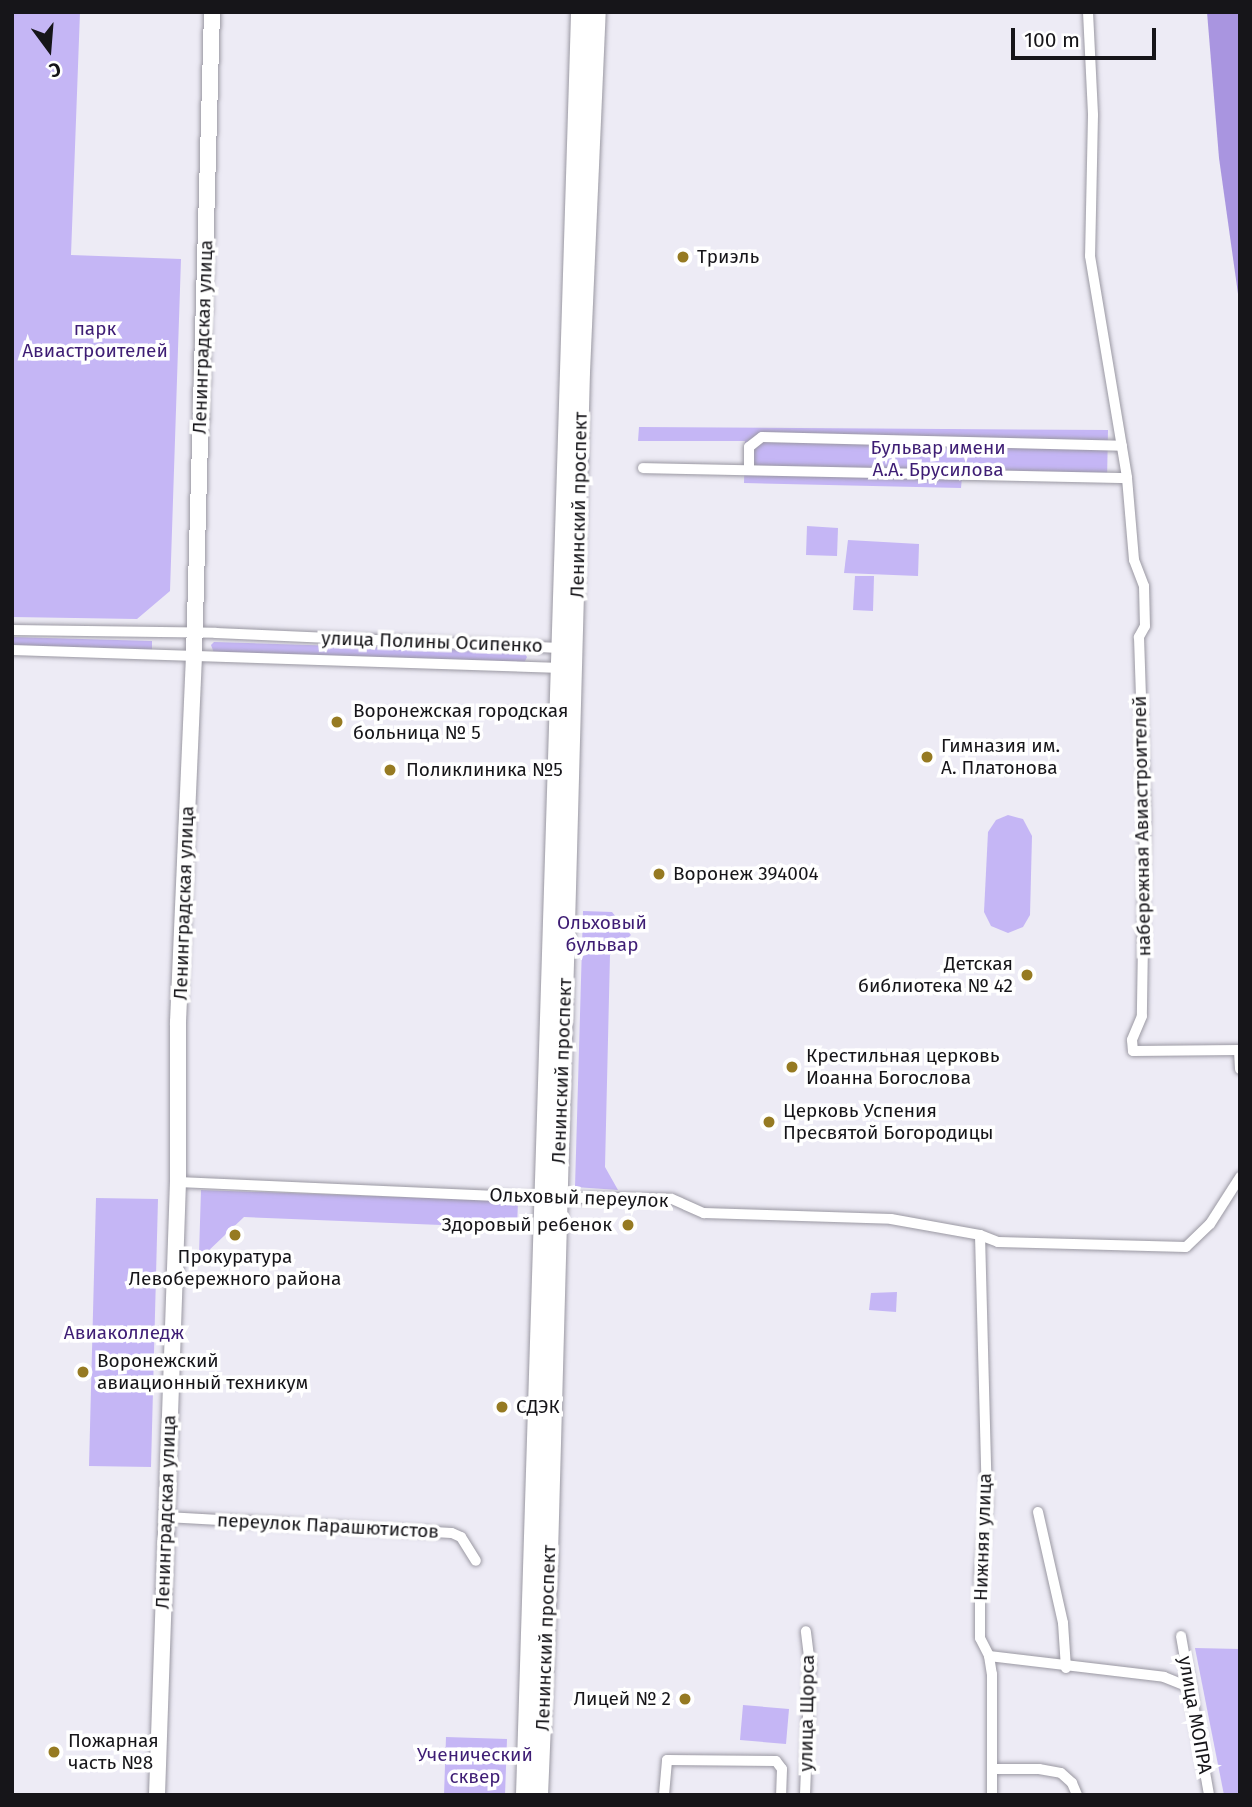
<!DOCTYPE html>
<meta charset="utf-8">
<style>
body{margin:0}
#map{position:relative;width:1252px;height:1807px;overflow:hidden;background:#edebf5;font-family:"Fira Sans",sans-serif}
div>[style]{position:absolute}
.green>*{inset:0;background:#c5b6f5}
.water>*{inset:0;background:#a995e0}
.roads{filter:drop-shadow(0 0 2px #9a98a2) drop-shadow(0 0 2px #9a98a2)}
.street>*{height:10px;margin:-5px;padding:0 5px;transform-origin:5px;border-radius:5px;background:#fff}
.secondary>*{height:16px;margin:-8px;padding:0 8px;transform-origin:8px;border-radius:8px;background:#fff}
.primary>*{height:18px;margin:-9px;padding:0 9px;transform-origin:9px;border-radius:9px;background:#fff}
.dots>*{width:19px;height:19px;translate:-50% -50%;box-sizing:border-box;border:4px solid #fff;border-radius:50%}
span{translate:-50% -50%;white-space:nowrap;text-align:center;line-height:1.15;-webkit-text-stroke:7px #fff;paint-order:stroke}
.poi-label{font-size:19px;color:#161519}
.left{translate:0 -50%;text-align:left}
.right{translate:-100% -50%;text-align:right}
.park-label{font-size:19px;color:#3e1d74}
.street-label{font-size:19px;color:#161519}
.frame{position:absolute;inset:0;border:14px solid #161519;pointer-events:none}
.north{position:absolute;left:14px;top:14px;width:70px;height:70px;-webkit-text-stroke:5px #fff;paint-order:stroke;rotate:164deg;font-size:19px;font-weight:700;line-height:28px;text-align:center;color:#161519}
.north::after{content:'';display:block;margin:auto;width:24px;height:32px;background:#161519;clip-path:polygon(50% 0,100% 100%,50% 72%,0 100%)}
.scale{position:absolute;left:1011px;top:28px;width:145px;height:32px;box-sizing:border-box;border:4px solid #161519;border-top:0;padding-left:9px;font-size:21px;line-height:24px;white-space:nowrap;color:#161519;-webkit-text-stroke:5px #fff;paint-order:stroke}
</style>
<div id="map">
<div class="green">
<i style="clip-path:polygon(12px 12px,80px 12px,71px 255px,181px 259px,170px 591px,137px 619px,12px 617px)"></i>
<i style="clip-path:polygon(639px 427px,1108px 430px,1107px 481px,962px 477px,961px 488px,744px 483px,745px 441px,638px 441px)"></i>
<i style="clip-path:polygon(807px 526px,838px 528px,837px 556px,806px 555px)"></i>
<i style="clip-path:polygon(848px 540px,919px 544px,918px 576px,844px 573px)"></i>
<i style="clip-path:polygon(855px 576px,874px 576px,873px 611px,853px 610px)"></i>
<i style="clip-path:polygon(12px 637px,152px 641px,152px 650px,12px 646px)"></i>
<i style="clip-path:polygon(214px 642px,524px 652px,527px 657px,524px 663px,214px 653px,211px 645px)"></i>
<i style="clip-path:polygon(1008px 815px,1023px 819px,1032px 836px,1030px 915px,1023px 927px,1008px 933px,991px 926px,984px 912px,988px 832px,996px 820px)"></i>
<i style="clip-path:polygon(583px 911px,612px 912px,631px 935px,610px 955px,605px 1167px,618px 1190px,575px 1187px)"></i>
<i style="clip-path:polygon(201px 1190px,518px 1201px,517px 1228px,244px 1217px,205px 1254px,199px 1254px)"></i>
<i style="clip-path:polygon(96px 1198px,158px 1199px,151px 1467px,89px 1466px)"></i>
<i style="clip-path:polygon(897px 1292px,896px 1312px,869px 1310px,871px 1293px)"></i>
<i style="clip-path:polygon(1195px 1648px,1240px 1649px,1240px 1795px,1224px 1795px)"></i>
<i style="clip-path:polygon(743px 1705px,789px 1709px,786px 1744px,740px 1740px)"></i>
<i style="clip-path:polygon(446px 1737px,507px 1739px,505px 1795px,444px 1795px)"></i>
</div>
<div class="water">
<i style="clip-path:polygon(1207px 12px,1240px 12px,1240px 308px,1219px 158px)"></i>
</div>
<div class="roads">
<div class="street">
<i style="left:1088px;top:12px;width:103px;rotate:87.2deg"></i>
<i style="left:1093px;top:115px;width:141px;rotate:91.2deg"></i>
<i style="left:1090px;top:256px;width:225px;rotate:80.5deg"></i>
<i style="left:1127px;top:478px;width:82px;rotate:85.1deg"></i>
<i style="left:1134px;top:560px;width:28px;rotate:69deg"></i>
<i style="left:1144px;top:586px;width:40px;rotate:88.6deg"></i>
<i style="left:1145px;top:626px;width:13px;rotate:119deg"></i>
<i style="left:1139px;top:637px;width:178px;rotate:88.1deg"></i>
<i style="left:1145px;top:815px;width:201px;rotate:90.9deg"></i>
<i style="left:1142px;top:1016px;width:26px;rotate:113deg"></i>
<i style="left:1132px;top:1040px;width:11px;rotate:85deg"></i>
<i style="left:1133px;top:1051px;width:106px;rotate:-0.5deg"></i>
<i style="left:1239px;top:1050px;width:19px;rotate:87deg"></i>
<i style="left:643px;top:468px;width:484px;rotate:1.2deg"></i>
<i style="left:749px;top:469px;width:22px;rotate:-90deg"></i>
<i style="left:749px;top:447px;width:16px;rotate:-38deg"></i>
<i style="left:762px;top:437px;width:360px;rotate:1.4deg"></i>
<i style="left:12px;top:630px;width:204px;rotate:0.8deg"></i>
<i style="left:216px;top:633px;width:344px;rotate:2.5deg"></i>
<i style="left:560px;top:648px;width:5px;rotate:37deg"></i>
<i style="left:12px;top:650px;width:550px;rotate:1.87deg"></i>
<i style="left:178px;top:1182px;width:342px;rotate:2.5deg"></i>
<i style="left:520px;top:1197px;width:152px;rotate:0.8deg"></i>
<i style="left:672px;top:1199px;width:35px;rotate:24deg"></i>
<i style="left:704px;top:1213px;width:187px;rotate:1.8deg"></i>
<i style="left:891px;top:1219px;width:90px;rotate:10.2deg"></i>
<i style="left:980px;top:1235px;width:19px;rotate:21deg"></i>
<i style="left:998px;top:1242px;width:188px;rotate:1.5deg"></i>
<i style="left:1186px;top:1247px;width:33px;rotate:-44deg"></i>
<i style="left:1210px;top:1224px;width:56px;rotate:-57.4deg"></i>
<i style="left:980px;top:1235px;width:268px;rotate:88.5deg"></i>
<i style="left:987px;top:1503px;width:71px;rotate:95.6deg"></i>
<i style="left:980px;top:1574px;width:64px;rotate:90deg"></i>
<i style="left:980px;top:1638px;width:20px;rotate:63deg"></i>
<i style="left:989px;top:1656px;width:18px;rotate:81deg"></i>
<i style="left:992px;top:1674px;width:121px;rotate:90deg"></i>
<i style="left:1038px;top:1512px;width:114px;rotate:77.3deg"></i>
<i style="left:1063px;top:1623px;width:45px;rotate:86.2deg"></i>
<i style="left:166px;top:1517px;width:286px;rotate:3.2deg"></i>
<i style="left:452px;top:1533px;width:10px;rotate:24deg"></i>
<i style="left:461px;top:1537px;width:28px;rotate:58deg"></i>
<i style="left:1181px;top:1636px;width:161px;rotate:80deg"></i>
<i style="left:989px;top:1656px;width:176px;rotate:6.8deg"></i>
<i style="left:1164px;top:1677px;width:27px;rotate:22deg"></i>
<i style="left:992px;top:1769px;width:47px"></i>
<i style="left:1039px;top:1769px;width:22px;rotate:10deg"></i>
<i style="left:1061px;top:1773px;width:15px;rotate:42deg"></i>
<i style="left:1072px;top:1783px;width:13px;rotate:67deg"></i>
<i style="left:664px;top:1795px;width:35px;rotate:-85deg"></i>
<i style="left:667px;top:1760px;width:109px;rotate:0.5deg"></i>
<i style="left:776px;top:1761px;width:10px;rotate:53deg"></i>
<i style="left:782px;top:1769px;width:26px;rotate:92deg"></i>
<i style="left:805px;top:1795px;width:130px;rotate:-87.8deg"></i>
<i style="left:810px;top:1665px;width:34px;rotate:-97deg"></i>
</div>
<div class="secondary">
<i style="left:157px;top:1795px;width:613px;rotate:-88.04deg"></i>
<i style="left:178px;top:1182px;width:160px;rotate:-90deg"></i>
<i style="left:178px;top:1022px;width:366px;rotate:-87.5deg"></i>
<i style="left:194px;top:656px;width:644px;rotate:-88.4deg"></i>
</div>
<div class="primary">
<i style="left:525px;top:1795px;width:1784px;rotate:-88.23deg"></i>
<i style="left:539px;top:1795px;width:241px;rotate:-87.6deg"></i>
<i style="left:549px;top:1554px;width:1182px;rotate:-88.45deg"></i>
<i style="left:581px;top:372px;width:360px;rotate:-87.5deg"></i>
</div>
</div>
<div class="dots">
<i style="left:683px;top:257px;background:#967a22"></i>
<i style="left:337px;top:722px;background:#967a22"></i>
<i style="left:927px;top:757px;background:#967a22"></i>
<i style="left:390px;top:770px;background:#967a22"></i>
<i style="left:659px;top:874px;background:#967a22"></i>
<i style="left:1027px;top:975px;background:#967a22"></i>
<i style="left:792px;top:1067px;background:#967a22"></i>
<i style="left:769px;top:1122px;background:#967a22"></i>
<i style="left:628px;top:1225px;background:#967a22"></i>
<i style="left:235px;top:1235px;background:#967a22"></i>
<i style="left:83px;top:1372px;background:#967a22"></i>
<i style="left:502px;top:1407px;background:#967a22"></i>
<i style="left:685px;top:1699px;background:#967a22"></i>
<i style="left:54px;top:1752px;background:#967a22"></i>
</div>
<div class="poi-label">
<span class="left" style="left:697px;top:257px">Триэль</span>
<span class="left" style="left:353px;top:722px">Воронежская городская<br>больница № 5</span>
<span class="left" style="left:941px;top:757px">Гимназия им.<br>А. Платонова</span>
<span class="left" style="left:406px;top:770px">Поликлиника №5</span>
<span class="left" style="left:673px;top:874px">Воронеж 394004</span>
<span class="right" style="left:1013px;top:975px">Детская<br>библиотека № 42</span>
<span class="left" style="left:806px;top:1067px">Крестильная церковь<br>Иоанна Богослова</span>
<span class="left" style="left:783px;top:1122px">Церковь Успения<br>Пресвятой Богородицы</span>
<span class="right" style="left:612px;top:1225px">Здоровый ребенок</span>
<span style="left:235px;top:1268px">Прокуратура<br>Левобережного района</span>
<span class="left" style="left:97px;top:1372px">Воронежский<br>авиационный техникум</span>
<span class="left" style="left:516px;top:1407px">СДЭК</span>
<span class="right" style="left:671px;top:1699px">Лицей № 2</span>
<span class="left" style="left:68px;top:1752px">Пожарная<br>часть №8</span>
</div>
<div class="park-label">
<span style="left:95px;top:340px">парк<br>Авиастроителей</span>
<span style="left:938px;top:459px">Бульвар имени<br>А.А. Брусилова</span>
<span style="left:602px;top:934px">Ольховый<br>бульвар</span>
<span style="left:124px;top:1333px">Авиаколледж</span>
<span style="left:475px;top:1766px">Ученический<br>сквер</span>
</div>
<div class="street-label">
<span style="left:203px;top:337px;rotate:-88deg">Ленинградская улица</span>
<span style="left:579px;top:505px;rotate:-89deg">Ленинский проспект</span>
<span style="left:432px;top:642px;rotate:2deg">улица Полины Осипенко</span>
<span style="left:1142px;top:826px;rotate:-91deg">набережная Авиастроителей</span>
<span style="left:184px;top:903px;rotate:-88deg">Ленинградская улица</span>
<span style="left:562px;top:1071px;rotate:-88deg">Ленинский проспект</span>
<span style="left:579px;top:1198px;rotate:2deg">Ольховый переулок</span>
<span style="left:166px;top:1512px;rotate:-88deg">Ленинградская улица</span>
<span style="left:328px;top:1526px;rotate:3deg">переулок Парашютистов</span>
<span style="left:983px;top:1537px;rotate:-88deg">Нижняя улица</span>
<span style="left:546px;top:1638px;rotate:-88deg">Ленинский проспект</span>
<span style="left:807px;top:1713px;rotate:-89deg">улица Щорса</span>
<span style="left:1195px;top:1715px;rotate:80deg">улица МОПРА</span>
</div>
<div class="frame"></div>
<div class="north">С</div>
<div class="scale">100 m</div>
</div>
